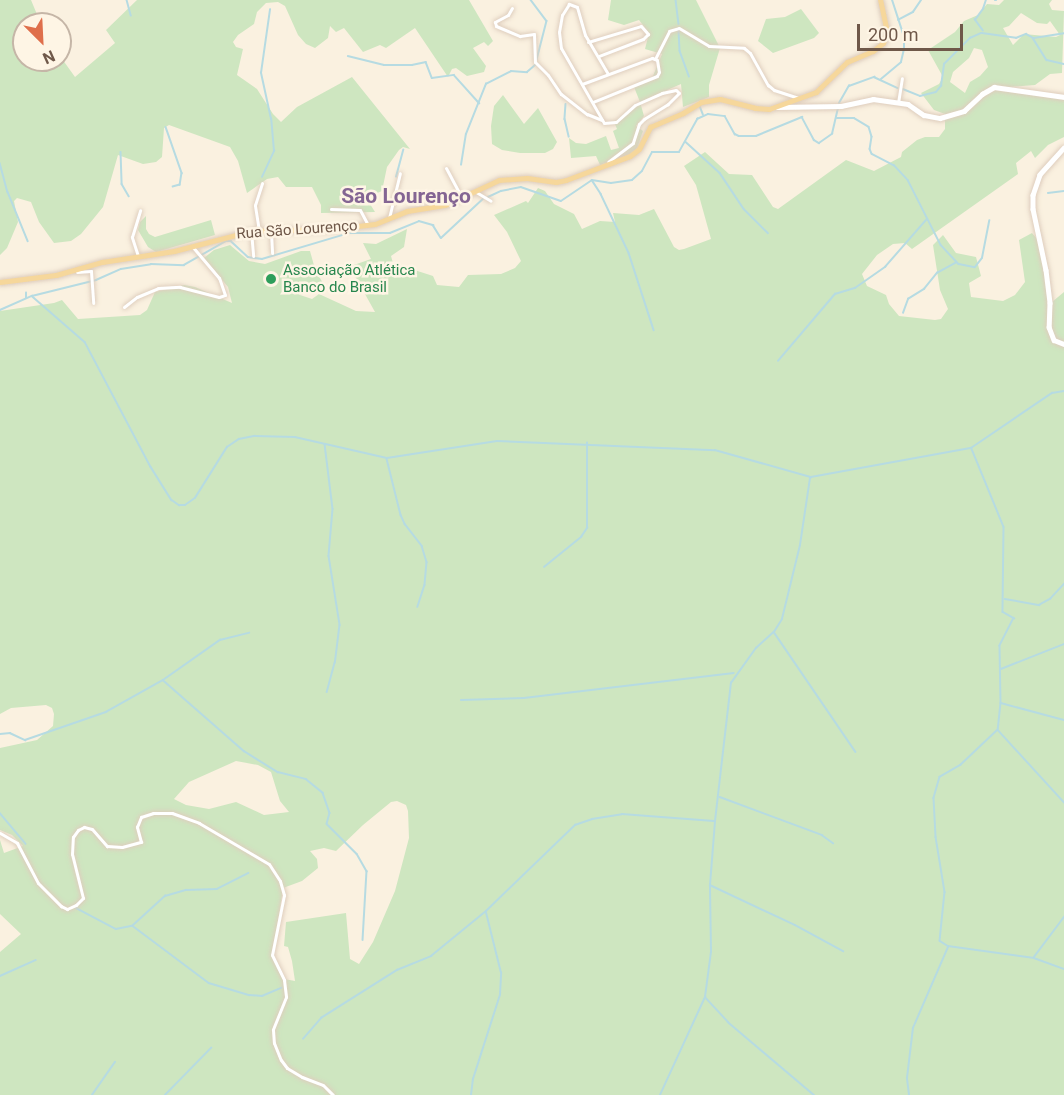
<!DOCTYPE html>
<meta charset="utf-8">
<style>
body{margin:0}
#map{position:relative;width:1064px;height:1095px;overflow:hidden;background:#faf1e0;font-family:Roboto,sans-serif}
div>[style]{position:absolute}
.green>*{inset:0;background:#cee6c0}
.stream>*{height:1.5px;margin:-0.75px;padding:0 0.75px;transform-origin:0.75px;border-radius:0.75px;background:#b6dbe2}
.roads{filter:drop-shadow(0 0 2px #decdbd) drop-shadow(0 0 2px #decdbd)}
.street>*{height:3px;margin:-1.5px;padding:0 1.5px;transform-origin:1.5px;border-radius:1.5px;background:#fff}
.secondary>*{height:4.5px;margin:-2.25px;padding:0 2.25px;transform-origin:2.25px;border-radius:2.25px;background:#fff}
.primary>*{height:5px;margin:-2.5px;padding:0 2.5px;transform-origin:2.5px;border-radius:2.5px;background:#f6d79b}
.dots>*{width:16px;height:16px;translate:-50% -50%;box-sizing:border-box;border:3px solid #fef5e5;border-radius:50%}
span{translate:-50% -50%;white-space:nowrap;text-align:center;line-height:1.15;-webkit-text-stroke:5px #fef5e5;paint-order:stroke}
.street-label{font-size:15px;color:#6f5849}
.leisure-label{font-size:15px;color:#27864d}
.left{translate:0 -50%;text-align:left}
.district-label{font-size:21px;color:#846593;font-weight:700}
.north{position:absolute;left:12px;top:12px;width:60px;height:60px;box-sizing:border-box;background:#fef5e5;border:2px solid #c5b6a7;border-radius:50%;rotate:156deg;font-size:16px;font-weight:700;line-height:24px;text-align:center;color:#6f5849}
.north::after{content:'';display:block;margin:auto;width:21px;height:27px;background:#df6f4b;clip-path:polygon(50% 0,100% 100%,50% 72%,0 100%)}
.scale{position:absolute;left:857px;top:24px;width:106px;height:27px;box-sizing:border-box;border:3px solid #6f5849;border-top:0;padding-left:8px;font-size:18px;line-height:21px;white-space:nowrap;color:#6f5849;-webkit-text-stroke:4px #fef5e5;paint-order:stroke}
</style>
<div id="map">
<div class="green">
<i style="clip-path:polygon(0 0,31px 0,41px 24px,24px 24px,24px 60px,60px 60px,60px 56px,75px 77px,115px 43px,106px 30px,137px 0,469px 0,493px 41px,488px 46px,484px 42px,473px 48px,486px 66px,484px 72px,467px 76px,456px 68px,452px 69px,448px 77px,415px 28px,386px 48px,380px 45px,363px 52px,344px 28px,336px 32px,330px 26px,328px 38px,315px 48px,306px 44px,298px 35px,285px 6px,278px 2px,266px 3px,257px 12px,254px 24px,238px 35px,233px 42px,236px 47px,243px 49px,237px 75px,257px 89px,273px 114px,281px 122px,297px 107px,352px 77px,410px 149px,403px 147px,399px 150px,387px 167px,382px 191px,370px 196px,370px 204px,375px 212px,321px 213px,321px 205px,312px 187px,286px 187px,278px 177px,267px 179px,247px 193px,238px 161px,230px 147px,169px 125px,164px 128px,162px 157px,156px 162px,143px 164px,118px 155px,103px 207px,81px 234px,71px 241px,54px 243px,39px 222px,31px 202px,17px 198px,14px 201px,18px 222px,7px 248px,0 255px)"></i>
<i style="clip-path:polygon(611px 0,696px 0,720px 48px,709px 85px,709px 97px,683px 107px,681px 84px,640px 102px,644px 116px,636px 126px,643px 131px,637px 148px,630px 154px,600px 165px,596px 156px,571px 158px,569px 138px,576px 143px,586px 144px,606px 136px,611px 150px,619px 148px,613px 131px,617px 129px,614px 122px,640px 102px,634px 87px,647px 81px,653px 76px,662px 54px,645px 49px,649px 33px,639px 20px,624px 25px,608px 20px)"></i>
<i style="clip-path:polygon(evenodd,1004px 0,1052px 0,1049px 4px,1052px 10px,1064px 11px,1062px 73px,1050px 74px,1035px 85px,1008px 87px,1064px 96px,1064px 137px,1048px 145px,1035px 158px,1031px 151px,1016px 163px,1018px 174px,912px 249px,905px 243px,893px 244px,877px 255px,862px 274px,867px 286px,886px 295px,889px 304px,899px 316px,935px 320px,941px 319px,948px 309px,940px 290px,933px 245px,943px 235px,956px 253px,976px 257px,981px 276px,969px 283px,971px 297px,1003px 301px,1015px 295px,1025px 282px,1019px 240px,1032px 233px,1038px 240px,1052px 302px,1064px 292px,1064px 1095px,0 1095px,0 952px,21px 934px,0 914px,0 840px,4px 853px,23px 846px,12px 835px,0 830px,0 748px,37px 740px,53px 726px,54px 714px,52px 708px,46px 705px,11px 708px,0 714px,0 311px,54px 303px,62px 300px,78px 319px,140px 315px,147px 310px,155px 292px,184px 285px,195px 287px,232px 303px,228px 287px,204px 258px,214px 250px,230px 245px,249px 261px,265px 264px,301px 251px,310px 251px,315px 269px,325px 287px,300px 295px,312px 299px,319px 294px,356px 311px,375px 312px,351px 269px,351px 266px,371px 259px,363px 243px,376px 244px,407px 229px,404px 247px,391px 256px,393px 263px,433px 276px,437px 285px,459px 287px,468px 275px,501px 274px,515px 268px,521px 261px,507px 232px,494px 215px,526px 201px,528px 203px,538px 188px,545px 191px,554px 204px,574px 214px,582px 229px,600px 221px,615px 222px,613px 213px,639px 215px,654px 209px,674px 247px,679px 250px,684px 249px,711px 239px,696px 185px,684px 166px,705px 152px,729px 174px,752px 175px,773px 207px,778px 209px,846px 160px,874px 171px,901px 157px,902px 152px,917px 140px,925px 137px,939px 137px,945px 129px,945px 114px,934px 110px,921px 93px,939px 84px,943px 77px,928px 50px,955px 32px,964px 21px,978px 15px,987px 4px,999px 5px,1004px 0,1021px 13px,1037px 23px,1047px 24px,1050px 21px,1060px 35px,1056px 37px,1024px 34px,1013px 45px,1003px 28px,1009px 26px,1021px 13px,1004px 0,974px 48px,982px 50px,988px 67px,980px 76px,970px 82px,965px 93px,950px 82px,953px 72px,969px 58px,974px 48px,1004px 0,236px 761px,258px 765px,271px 772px,280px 801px,289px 812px,264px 815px,236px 802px,209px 809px,186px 805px,174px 799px,189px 782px,236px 761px,1004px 0,397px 801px,406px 805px,408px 811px,409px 838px,395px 891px,373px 942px,359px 964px,350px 959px,346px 913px,286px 922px,284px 946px,288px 947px,292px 961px,295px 981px,284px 979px,273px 955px,283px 888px,302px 881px,318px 868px,317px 859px,310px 851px,324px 848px,336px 851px,363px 825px,391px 802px,397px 801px)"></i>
<i style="clip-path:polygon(801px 9px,819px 33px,814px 38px,773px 53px,758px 41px,766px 19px,785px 17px)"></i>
<i style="clip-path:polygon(503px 95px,524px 124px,538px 108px,557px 142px,553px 149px,545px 153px,520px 153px,502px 150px,492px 144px,491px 126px,494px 106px)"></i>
<i style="clip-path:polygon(146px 216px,146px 229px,149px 234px,155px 237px,211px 220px,215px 235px,156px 252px,148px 247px,138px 230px,140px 222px)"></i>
</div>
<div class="stream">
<i style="left:127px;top:0;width:16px;rotate:75deg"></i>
<i style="left:531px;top:0;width:26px;rotate:53deg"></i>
<i style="left:547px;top:21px;width:40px;rotate:104.4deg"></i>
<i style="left:676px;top:0;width:24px;rotate:83deg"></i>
<i style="left:995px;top:0;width:1px"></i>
<i style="left:898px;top:20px;width:17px;rotate:-28deg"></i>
<i style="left:913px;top:12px;width:14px;rotate:-56deg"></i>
<i style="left:679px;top:31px;width:20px;rotate:87deg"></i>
<i style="left:680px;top:51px;width:27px;rotate:70deg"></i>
<i style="left:983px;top:31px;width:14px;rotate:-126deg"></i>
<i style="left:975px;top:20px;width:14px;rotate:-54deg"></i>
<i style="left:983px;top:9px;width:9px;rotate:-72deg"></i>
<i style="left:982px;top:33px;width:34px;rotate:8deg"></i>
<i style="left:1016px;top:38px;width:11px;rotate:-22deg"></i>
<i style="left:1026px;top:34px;width:9px;rotate:27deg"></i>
<i style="left:1034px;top:38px;width:30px;rotate:-9deg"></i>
<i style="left:1033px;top:38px;width:26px;rotate:58deg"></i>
<i style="left:1047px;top:60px;width:17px;rotate:13deg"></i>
<i style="left:348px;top:56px;width:37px;rotate:14deg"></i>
<i style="left:384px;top:65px;width:28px"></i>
<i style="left:412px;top:65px;width:14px;rotate:-12deg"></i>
<i style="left:426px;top:62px;width:17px;rotate:69deg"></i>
<i style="left:432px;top:78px;width:22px;rotate:-8deg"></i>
<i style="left:454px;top:75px;width:38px;rotate:48deg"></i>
<i style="left:881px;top:79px;width:26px;rotate:-40deg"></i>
<i style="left:901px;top:62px;width:13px;rotate:-77deg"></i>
<i style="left:904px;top:49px;width:12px;rotate:-90deg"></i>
<i style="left:904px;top:37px;width:39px;rotate:-108deg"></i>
<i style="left:903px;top:89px;width:18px;rotate:22deg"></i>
<i style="left:920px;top:96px;width:16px;rotate:-14deg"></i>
<i style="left:936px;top:92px;width:8px;rotate:-50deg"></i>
<i style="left:941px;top:86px;width:22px;rotate:-82deg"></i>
<i style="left:944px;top:64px;width:37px;rotate:-45deg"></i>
<i style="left:970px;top:38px;width:12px;rotate:-24deg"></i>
<i style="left:839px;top:103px;width:20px;rotate:-60deg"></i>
<i style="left:849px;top:86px;width:27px;rotate:-20deg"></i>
<i style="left:874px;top:77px;width:26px;rotate:25deg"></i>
<i style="left:566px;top:104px;width:15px;rotate:94deg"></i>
<i style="left:565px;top:119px;width:18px;rotate:77deg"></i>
<i style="left:700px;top:106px;width:9px;rotate:69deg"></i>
<i style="left:837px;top:118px;width:17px"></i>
<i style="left:854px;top:118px;width:17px;rotate:31deg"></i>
<i style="left:869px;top:127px;width:10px;rotate:73deg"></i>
<i style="left:872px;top:137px;width:12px;rotate:99deg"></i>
<i style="left:870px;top:149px;width:5px;rotate:68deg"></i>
<i style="left:872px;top:154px;width:25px;rotate:27deg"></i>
<i style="left:894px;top:165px;width:21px;rotate:47deg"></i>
<i style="left:908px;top:180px;width:73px;rotate:63.1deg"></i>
<i style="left:941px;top:245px;width:26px;rotate:47deg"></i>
<i style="left:959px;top:264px;width:16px;rotate:11deg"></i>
<i style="left:975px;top:267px;width:11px;rotate:-52deg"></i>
<i style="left:982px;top:258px;width:38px;rotate:-79deg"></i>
<i style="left:166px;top:127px;width:49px;rotate:70.8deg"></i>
<i style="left:182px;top:173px;width:12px;rotate:99deg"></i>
<i style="left:180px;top:185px;width:7px;rotate:164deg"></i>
<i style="left:686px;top:142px;width:46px;rotate:42.4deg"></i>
<i style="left:720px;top:173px;width:43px;rotate:56.3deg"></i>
<i style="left:744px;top:209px;width:34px;rotate:45deg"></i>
<i style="left:121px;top:152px;width:32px;rotate:88deg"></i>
<i style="left:122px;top:184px;width:14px;rotate:60deg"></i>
<i style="left:0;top:163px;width:30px;rotate:75deg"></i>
<i style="left:8px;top:192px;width:53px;rotate:67.8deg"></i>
<i style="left:461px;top:165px;width:31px;rotate:-81deg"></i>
<i style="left:466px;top:134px;width:54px;rotate:-68.2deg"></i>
<i style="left:486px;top:84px;width:28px;rotate:-27deg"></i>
<i style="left:511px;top:71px;width:16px;rotate:4deg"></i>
<i style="left:527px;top:72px;width:11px;rotate:-41deg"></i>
<i style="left:262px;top:177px;width:29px;rotate:-65deg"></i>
<i style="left:274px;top:151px;width:32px;rotate:-95deg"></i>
<i style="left:271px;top:119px;width:47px;rotate:-102.3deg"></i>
<i style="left:261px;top:73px;width:64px;rotate:-81.9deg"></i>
<i style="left:396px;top:177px;width:28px;rotate:-75deg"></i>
<i style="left:592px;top:180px;width:17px;rotate:57deg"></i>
<i style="left:601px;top:194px;width:65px;rotate:64.6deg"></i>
<i style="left:629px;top:253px;width:81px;rotate:72deg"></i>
<i style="left:1048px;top:193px;width:16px;rotate:-7deg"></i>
<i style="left:488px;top:197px;width:14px;rotate:-25deg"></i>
<i style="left:501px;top:191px;width:20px;rotate:-11deg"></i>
<i style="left:521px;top:187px;width:42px;rotate:19.3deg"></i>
<i style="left:561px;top:201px;width:37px;rotate:-34deg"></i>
<i style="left:592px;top:180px;width:19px;rotate:9deg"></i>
<i style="left:611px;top:183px;width:21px;rotate:-8deg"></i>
<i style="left:632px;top:180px;width:13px;rotate:-42deg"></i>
<i style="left:642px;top:171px;width:21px;rotate:-62deg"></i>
<i style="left:652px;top:152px;width:27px"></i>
<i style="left:679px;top:152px;width:38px;rotate:-61deg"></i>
<i style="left:697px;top:119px;width:12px;rotate:-24deg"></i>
<i style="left:708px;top:114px;width:17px;rotate:7deg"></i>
<i style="left:725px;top:116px;width:21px;rotate:61deg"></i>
<i style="left:735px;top:134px;width:4px;rotate:27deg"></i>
<i style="left:739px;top:136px;width:17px"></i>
<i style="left:756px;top:136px;width:50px;rotate:-22.4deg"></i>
<i style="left:802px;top:117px;width:26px;rotate:62deg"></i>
<i style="left:814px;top:140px;width:6px;rotate:31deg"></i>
<i style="left:819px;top:143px;width:16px;rotate:-35deg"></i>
<i style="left:832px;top:134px;width:27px;rotate:-77deg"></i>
<i style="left:32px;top:296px;width:70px;rotate:41deg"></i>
<i style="left:85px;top:342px;width:141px;rotate:62.2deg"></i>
<i style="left:151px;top:467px;width:39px;rotate:58deg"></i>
<i style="left:172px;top:500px;width:9px;rotate:36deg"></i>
<i style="left:179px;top:505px;width:6px"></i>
<i style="left:185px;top:505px;width:12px;rotate:-35deg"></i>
<i style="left:195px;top:498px;width:60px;rotate:-57.9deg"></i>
<i style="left:227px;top:447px;width:14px;rotate:-34deg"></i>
<i style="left:239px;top:439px;width:16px;rotate:-11deg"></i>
<i style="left:255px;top:436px;width:40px;rotate:1.4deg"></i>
<i style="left:295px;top:437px;width:94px;rotate:12.9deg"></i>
<i style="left:387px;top:458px;width:111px;rotate:-8.8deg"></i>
<i style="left:497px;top:441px;width:218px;rotate:2.4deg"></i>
<i style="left:715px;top:450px;width:100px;rotate:15.7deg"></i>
<i style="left:811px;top:477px;width:163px;rotate:-10.3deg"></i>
<i style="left:971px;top:448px;width:98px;rotate:-34.2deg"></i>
<i style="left:1052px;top:393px;width:12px;rotate:-9deg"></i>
<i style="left:26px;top:298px;width:5px;rotate:-90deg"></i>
<i style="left:0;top:310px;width:35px;rotate:-24deg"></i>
<i style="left:32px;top:296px;width:66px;rotate:-14deg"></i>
<i style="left:96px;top:280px;width:27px;rotate:-24deg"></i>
<i style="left:121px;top:269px;width:30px;rotate:-9deg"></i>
<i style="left:151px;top:264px;width:33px;rotate:2deg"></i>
<i style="left:184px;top:265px;width:48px;rotate:-29.7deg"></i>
<i style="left:226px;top:241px;width:5px"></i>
<i style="left:231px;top:241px;width:23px;rotate:43deg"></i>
<i style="left:248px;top:257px;width:14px;rotate:8deg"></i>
<i style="left:262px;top:259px;width:91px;rotate:-16.6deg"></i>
<i style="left:349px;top:233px;width:41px"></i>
<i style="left:390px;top:233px;width:31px;rotate:-22deg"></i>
<i style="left:419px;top:221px;width:15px;rotate:16deg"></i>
<i style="left:433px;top:225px;width:15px;rotate:58deg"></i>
<i style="left:441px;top:238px;width:57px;rotate:-42.9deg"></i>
<i style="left:903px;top:313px;width:15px;rotate:-70deg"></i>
<i style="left:908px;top:299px;width:19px;rotate:-32deg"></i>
<i style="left:924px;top:289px;width:21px;rotate:-51deg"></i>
<i style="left:937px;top:273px;width:21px;rotate:-29deg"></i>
<i style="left:778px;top:361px;width:88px;rotate:-49.6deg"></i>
<i style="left:835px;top:294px;width:21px;rotate:-17deg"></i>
<i style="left:855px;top:288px;width:37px;rotate:-35deg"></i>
<i style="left:885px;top:267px;width:62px;rotate:-48.9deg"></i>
<i style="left:325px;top:444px;width:65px;rotate:83deg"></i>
<i style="left:333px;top:509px;width:47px;rotate:94.9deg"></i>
<i style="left:329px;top:556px;width:70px;rotate:80.9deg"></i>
<i style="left:340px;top:625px;width:38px;rotate:97deg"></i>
<i style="left:335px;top:663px;width:30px;rotate:105deg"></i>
<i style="left:972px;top:449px;width:84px;rotate:67.7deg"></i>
<i style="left:1004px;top:527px;width:85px;rotate:90.7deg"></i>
<i style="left:1003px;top:612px;width:13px;rotate:29deg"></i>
<i style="left:1014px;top:618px;width:31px;rotate:117deg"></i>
<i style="left:1000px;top:646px;width:57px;rotate:89deg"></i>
<i style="left:1001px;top:703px;width:27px;rotate:96deg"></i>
<i style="left:998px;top:730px;width:51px;rotate:136.6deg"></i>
<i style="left:961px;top:765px;width:24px;rotate:150deg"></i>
<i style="left:940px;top:777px;width:22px;rotate:106deg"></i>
<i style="left:934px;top:798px;width:39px;rotate:87deg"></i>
<i style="left:936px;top:837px;width:56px;rotate:80.7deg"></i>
<i style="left:945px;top:892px;width:49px;rotate:95.8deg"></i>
<i style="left:940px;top:941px;width:9px;rotate:32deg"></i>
<i style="left:948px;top:946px;width:87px;rotate:7.9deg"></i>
<i style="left:1034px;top:958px;width:32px;rotate:20deg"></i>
<i style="left:387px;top:459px;width:58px;rotate:76deg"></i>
<i style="left:401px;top:515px;width:10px;rotate:66deg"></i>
<i style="left:405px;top:524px;width:28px;rotate:52deg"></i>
<i style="left:422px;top:546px;width:17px;rotate:73deg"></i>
<i style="left:427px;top:562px;width:23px;rotate:95deg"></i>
<i style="left:425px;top:585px;width:23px;rotate:108deg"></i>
<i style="left:544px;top:567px;width:48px;rotate:-39deg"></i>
<i style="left:581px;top:537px;width:11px;rotate:-56deg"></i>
<i style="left:587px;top:528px;width:85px;rotate:-90deg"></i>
<i style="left:1005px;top:599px;width:35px;rotate:10deg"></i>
<i style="left:1039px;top:605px;width:13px;rotate:-29deg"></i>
<i style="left:1050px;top:599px;width:21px;rotate:-47deg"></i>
<i style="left:774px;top:632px;width:145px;rotate:55.7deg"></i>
<i style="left:1001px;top:669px;width:68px;rotate:-21.6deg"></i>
<i style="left:163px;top:680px;width:108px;rotate:41.2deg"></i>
<i style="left:244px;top:751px;width:40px;rotate:32deg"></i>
<i style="left:278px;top:772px;width:29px;rotate:14deg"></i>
<i style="left:306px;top:779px;width:22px;rotate:39deg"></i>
<i style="left:323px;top:793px;width:21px;rotate:71deg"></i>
<i style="left:330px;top:813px;width:11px;rotate:105deg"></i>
<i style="left:327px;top:824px;width:42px;rotate:45deg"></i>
<i style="left:357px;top:854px;width:20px;rotate:60deg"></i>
<i style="left:367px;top:871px;width:69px;rotate:93.3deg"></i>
<i style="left:461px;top:700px;width:63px;rotate:-1.8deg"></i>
<i style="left:524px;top:698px;width:211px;rotate:-6.8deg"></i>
<i style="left:1001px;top:703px;width:65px;rotate:15.1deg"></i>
<i style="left:998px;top:730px;width:98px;rotate:47.5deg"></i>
<i style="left:0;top:734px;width:10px;rotate:-6deg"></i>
<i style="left:10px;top:733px;width:17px;rotate:25deg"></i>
<i style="left:25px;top:740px;width:86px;rotate:-19.1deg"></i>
<i style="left:106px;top:712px;width:65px;rotate:-29.3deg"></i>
<i style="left:163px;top:680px;width:70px;rotate:-35.1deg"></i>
<i style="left:220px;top:640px;width:30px;rotate:-14deg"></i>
<i style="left:720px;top:797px;width:109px;rotate:20.4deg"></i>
<i style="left:822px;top:835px;width:14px;rotate:36deg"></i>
<i style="left:0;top:813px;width:40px;rotate:50deg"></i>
<i style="left:710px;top:885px;width:94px;rotate:25.2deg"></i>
<i style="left:795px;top:925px;width:55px;rotate:28.4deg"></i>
<i style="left:76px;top:908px;width:45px;rotate:27.7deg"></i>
<i style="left:116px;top:929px;width:16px;rotate:-11deg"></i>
<i style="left:132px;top:926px;width:45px;rotate:-42.3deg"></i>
<i style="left:165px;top:896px;width:22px;rotate:-16deg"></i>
<i style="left:186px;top:890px;width:31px;rotate:-2deg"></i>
<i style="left:217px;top:889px;width:35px;rotate:-27deg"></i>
<i style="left:133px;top:926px;width:95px;rotate:36.9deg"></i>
<i style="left:209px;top:983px;width:42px;rotate:16.7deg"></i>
<i style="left:249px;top:995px;width:13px;rotate:4deg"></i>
<i style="left:262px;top:996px;width:21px;rotate:-23deg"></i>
<i style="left:1034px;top:957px;width:50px;rotate:-53.1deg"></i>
<i style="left:0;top:976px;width:39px;rotate:-24deg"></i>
<i style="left:706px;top:998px;width:33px;rotate:47deg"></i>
<i style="left:728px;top:1022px;width:113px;rotate:40.3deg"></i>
<i style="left:303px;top:1039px;width:28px;rotate:-49deg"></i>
<i style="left:321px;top:1018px;width:90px;rotate:-32.3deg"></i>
<i style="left:397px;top:970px;width:37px;rotate:-22deg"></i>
<i style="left:431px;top:956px;width:71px;rotate:-39.3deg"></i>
<i style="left:486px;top:911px;width:124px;rotate:-44deg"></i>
<i style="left:575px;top:825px;width:18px;rotate:-19deg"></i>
<i style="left:592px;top:819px;width:30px;rotate:-9deg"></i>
<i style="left:622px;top:814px;width:92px;rotate:4.4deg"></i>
<i style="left:92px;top:1095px;width:40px;rotate:-55.1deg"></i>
<i style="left:165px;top:1095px;width:66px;rotate:-45.6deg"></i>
<i style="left:471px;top:1095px;width:16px;rotate:-83deg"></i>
<i style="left:473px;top:1079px;width:88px;rotate:-72.2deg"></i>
<i style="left:500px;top:995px;width:22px;rotate:-87deg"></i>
<i style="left:501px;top:973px;width:62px;rotate:-104deg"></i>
<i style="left:660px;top:1095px;width:108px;rotate:-65.3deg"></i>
<i style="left:705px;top:997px;width:45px;rotate:-82.4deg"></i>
<i style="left:711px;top:952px;width:67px;rotate:-90.9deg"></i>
<i style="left:710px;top:885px;width:64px;rotate:-85.5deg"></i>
<i style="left:715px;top:821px;width:139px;rotate:-83.4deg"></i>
<i style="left:731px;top:683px;width:43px;rotate:-54.5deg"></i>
<i style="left:756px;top:648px;width:24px;rotate:-42deg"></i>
<i style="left:774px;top:632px;width:15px;rotate:-58deg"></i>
<i style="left:782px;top:619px;width:76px;rotate:-76.3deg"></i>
<i style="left:800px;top:545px;width:68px;rotate:-81.5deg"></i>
<i style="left:909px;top:1095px;width:17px;rotate:-97deg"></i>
<i style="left:907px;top:1078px;width:50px;rotate:-83.2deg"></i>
<i style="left:913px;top:1028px;width:88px;rotate:-66.6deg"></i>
</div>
<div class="roads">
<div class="street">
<i style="left:512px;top:8px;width:8px;rotate:120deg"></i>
<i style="left:508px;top:15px;width:15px;rotate:152deg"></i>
<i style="left:495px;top:22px;width:4px;rotate:76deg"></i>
<i style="left:496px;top:26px;width:26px;rotate:23deg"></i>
<i style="left:520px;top:36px;width:14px;rotate:-8deg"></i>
<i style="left:534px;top:34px;width:28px;rotate:88deg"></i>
<i style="left:535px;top:62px;width:18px;rotate:45deg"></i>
<i style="left:548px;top:75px;width:23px;rotate:56deg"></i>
<i style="left:561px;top:94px;width:33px;rotate:38deg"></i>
<i style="left:587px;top:114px;width:16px;rotate:22deg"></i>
<i style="left:588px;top:42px;width:55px;rotate:-16.8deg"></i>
<i style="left:641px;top:26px;width:11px;rotate:49deg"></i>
<i style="left:648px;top:34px;width:7px;rotate:135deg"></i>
<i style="left:643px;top:39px;width:47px;rotate:158.9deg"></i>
<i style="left:655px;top:59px;width:31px;rotate:-63deg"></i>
<i style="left:669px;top:31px;width:10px;rotate:-17deg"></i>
<i style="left:679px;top:28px;width:35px;rotate:31deg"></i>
<i style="left:709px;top:46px;width:35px;rotate:3deg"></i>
<i style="left:744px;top:48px;width:8px;rotate:40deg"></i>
<i style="left:750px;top:53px;width:37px;rotate:61deg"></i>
<i style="left:768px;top:85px;width:8px;rotate:40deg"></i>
<i style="left:774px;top:90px;width:25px;rotate:18deg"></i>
<i style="left:608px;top:74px;width:45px;rotate:-120.5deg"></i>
<i style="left:585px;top:35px;width:29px;rotate:-106deg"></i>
<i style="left:577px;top:7px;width:9px;rotate:-159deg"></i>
<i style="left:569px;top:4px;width:13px;rotate:122deg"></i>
<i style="left:562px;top:15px;width:17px;rotate:100deg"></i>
<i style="left:559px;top:32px;width:16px;rotate:83deg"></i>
<i style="left:561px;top:48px;width:86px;rotate:60.2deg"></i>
<i style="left:604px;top:123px;width:12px;rotate:-5deg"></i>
<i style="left:616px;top:122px;width:25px;rotate:-42deg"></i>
<i style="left:635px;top:105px;width:30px;rotate:-24deg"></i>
<i style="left:662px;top:93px;width:14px;rotate:-12deg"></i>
<i style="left:676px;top:90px;width:4px;rotate:45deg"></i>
<i style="left:679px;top:93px;width:16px;rotate:135deg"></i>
<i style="left:668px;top:104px;width:28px;rotate:148deg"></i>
<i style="left:644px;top:119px;width:7px;rotate:135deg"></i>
<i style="left:639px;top:124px;width:20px;rotate:108deg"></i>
<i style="left:633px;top:143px;width:31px;rotate:143deg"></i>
<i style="left:582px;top:84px;width:75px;rotate:-20.4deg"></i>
<i style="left:652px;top:58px;width:5px;rotate:22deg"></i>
<i style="left:657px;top:60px;width:12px;rotate:81deg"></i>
<i style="left:659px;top:72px;width:4px;rotate:117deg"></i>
<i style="left:657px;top:76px;width:69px;rotate:157.9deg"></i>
<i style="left:898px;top:103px;width:25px;rotate:-81deg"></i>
<i style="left:446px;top:168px;width:26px;rotate:62deg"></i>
<i style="left:458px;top:191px;width:15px;rotate:132deg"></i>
<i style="left:476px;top:192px;width:17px;rotate:31deg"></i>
<i style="left:331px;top:209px;width:29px;rotate:2deg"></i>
<i style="left:360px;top:210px;width:17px;rotate:62deg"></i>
<i style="left:389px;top:218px;width:46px;rotate:-76.3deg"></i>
<i style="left:251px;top:231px;width:25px;rotate:85deg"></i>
<i style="left:259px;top:231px;width:26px;rotate:-99deg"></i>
<i style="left:255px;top:205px;width:23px;rotate:-72deg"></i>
<i style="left:271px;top:232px;width:21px;rotate:87deg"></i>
<i style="left:138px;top:256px;width:20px;rotate:-108deg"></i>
<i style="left:132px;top:237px;width:28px;rotate:-73deg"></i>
<i style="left:77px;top:272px;width:14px;rotate:-4deg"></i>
<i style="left:91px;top:271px;width:32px;rotate:86deg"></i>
<i style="left:124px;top:307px;width:16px;rotate:-38deg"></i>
<i style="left:137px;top:297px;width:23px;rotate:-23deg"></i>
<i style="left:158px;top:288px;width:22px;rotate:-3deg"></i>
<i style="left:180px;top:287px;width:40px;rotate:14.4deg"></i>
<i style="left:219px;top:297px;width:6px;rotate:-18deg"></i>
<i style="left:225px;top:295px;width:18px;rotate:-109deg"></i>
<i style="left:219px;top:278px;width:42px;rotate:-130.2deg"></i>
<i style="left:0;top:833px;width:20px;rotate:30deg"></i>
<i style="left:17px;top:843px;width:45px;rotate:62.3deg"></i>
<i style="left:38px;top:883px;width:33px;rotate:45deg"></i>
<i style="left:61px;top:906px;width:7px;rotate:27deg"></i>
<i style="left:67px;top:909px;width:10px;rotate:-24deg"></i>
<i style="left:76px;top:905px;width:10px;rotate:-45deg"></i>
<i style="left:83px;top:898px;width:45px;rotate:-104deg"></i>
<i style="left:72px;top:854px;width:17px;rotate:-87deg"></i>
<i style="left:73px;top:837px;width:9px;rotate:-54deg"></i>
<i style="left:78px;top:830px;width:7px;rotate:-27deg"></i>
<i style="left:84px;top:827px;width:8px;rotate:14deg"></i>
<i style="left:92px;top:829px;width:23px;rotate:49deg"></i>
<i style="left:107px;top:846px;width:15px;rotate:4deg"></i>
<i style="left:122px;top:847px;width:20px;rotate:-15deg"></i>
<i style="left:141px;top:842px;width:16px;rotate:-105deg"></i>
<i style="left:137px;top:827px;width:11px;rotate:-68deg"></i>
<i style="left:141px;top:817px;width:13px;rotate:-18deg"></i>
<i style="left:153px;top:813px;width:19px"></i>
<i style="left:172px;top:813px;width:29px;rotate:20deg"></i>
<i style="left:199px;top:823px;width:81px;rotate:30.4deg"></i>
<i style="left:269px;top:864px;width:20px;rotate:57deg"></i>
<i style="left:280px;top:881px;width:15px;rotate:74deg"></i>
<i style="left:284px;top:895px;width:61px;rotate:101.3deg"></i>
<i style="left:272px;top:955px;width:28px;rotate:64deg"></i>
<i style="left:284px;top:980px;width:17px;rotate:83deg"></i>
<i style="left:286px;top:997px;width:35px;rotate:112deg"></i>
<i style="left:273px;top:1030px;width:13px;rotate:86deg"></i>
<i style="left:274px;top:1043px;width:18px;rotate:68deg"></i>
<i style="left:281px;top:1060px;width:10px;rotate:53deg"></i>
<i style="left:287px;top:1068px;width:17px;rotate:31deg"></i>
<i style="left:302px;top:1077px;width:22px;rotate:21deg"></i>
<i style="left:323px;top:1085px;width:14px;rotate:45deg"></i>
</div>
<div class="secondary">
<i style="left:777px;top:107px;width:64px;rotate:-0.9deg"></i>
<i style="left:841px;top:106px;width:33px;rotate:-12deg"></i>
<i style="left:873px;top:99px;width:35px;rotate:8deg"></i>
<i style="left:908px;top:104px;width:19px;rotate:35deg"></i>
<i style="left:924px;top:115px;width:16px;rotate:11deg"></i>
<i style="left:940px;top:118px;width:25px;rotate:-16deg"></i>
<i style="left:964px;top:111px;width:25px;rotate:-43deg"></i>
<i style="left:982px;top:94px;width:14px;rotate:-30deg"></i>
<i style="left:994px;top:87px;width:71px;rotate:8.1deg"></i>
<i style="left:1064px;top:148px;width:36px;rotate:132deg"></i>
<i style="left:1040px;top:175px;width:21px;rotate:109deg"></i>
<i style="left:1033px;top:195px;width:14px;rotate:90deg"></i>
<i style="left:1033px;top:209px;width:62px;rotate:78deg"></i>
<i style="left:1046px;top:270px;width:33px;rotate:83deg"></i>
<i style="left:1050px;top:303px;width:24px;rotate:92deg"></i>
<i style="left:1049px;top:327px;width:14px;rotate:69deg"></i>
<i style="left:1054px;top:340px;width:11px;rotate:22deg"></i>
</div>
<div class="primary">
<i style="left:0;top:282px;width:56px;rotate:-7.1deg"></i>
<i style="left:56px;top:275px;width:48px;rotate:-15.8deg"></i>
<i style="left:102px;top:262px;width:73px;rotate:-8.7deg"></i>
<i style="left:174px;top:251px;width:80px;rotate:-14.6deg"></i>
<i style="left:251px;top:231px;width:81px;rotate:-1.4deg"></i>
<i style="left:332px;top:229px;width:43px;rotate:-6.6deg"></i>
<i style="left:375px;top:224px;width:35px;rotate:-22deg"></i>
<i style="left:407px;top:211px;width:38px;rotate:-9deg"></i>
<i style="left:445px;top:205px;width:60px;rotate:-24.8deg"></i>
<i style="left:499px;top:180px;width:28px;rotate:-4deg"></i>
<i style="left:527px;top:178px;width:29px;rotate:8deg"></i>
<i style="left:556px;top:182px;width:10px;rotate:-11deg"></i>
<i style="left:566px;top:180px;width:68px;rotate:-20.6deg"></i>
<i style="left:630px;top:156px;width:11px;rotate:-38deg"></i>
<i style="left:639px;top:149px;width:25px;rotate:-63deg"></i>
<i style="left:650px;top:127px;width:36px;rotate:-23deg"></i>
<i style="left:683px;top:113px;width:21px;rotate:-31deg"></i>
<i style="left:701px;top:102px;width:19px;rotate:-9deg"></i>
<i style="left:720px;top:99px;width:36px;rotate:14deg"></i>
<i style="left:755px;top:108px;width:14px;rotate:4deg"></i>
<i style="left:769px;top:109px;width:50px;rotate:-19.9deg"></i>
<i style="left:816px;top:92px;width:43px;rotate:-44.1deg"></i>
<i style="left:847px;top:62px;width:28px;rotate:-23deg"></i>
<i style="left:873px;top:51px;width:13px;rotate:-39deg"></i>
<i style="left:883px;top:43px;width:12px;rotate:-70deg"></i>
<i style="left:887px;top:32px;width:33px;rotate:-102deg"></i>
</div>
</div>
<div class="dots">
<i style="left:271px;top:279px;background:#2e9e5b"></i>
</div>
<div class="street-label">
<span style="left:297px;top:230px;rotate:-4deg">Rua São Lourenço</span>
</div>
<div class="leisure-label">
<span class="left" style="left:283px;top:279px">Associação Atlética<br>Banco do Brasil</span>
</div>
<div class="district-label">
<span style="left:406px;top:196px">São Lourenço</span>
</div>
<div class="north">N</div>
<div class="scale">200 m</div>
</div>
